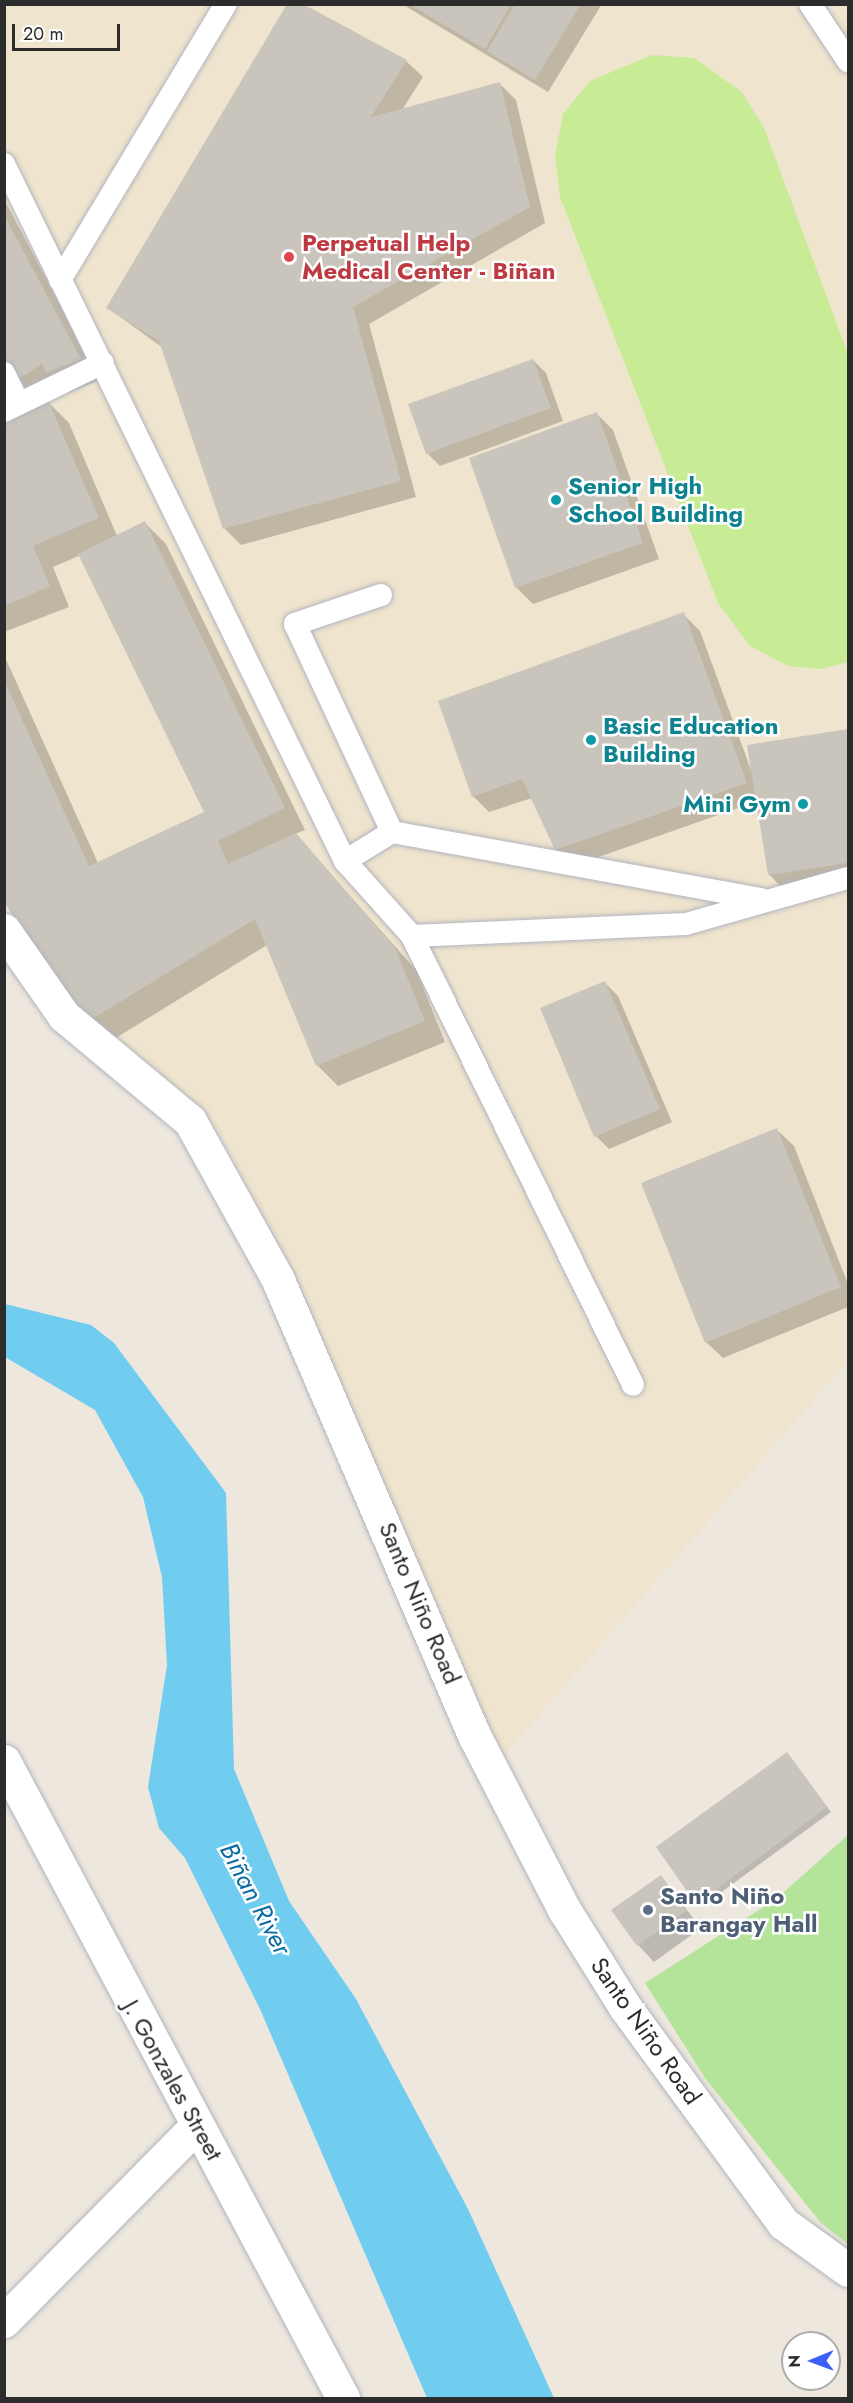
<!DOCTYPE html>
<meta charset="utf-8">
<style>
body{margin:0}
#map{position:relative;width:853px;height:2403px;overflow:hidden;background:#ede7de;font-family:Jost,sans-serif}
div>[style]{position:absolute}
.education>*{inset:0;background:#efe4cd}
.green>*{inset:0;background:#b3e49a}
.pitch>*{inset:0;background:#c7ec95}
.water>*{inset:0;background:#70cdf0}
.shadow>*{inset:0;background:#0003}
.building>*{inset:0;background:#c9c5bc}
.roads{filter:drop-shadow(0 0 2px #b2b4bf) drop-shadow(0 0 2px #b2b4bf)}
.lane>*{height:22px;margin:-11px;padding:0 11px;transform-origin:11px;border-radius:11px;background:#fff}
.street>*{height:33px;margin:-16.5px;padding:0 16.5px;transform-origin:16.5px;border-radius:16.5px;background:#fff}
.secondary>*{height:33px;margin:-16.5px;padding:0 16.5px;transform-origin:16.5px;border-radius:16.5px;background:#fff}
.dots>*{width:16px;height:16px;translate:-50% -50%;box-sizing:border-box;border:3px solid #fff;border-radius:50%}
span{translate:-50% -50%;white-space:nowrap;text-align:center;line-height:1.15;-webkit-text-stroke:5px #fff;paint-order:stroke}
.health-label{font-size:24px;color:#be3a42;font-weight:700}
.left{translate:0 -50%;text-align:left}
.culture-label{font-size:24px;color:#0d838f;font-weight:700}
.right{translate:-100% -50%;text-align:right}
.street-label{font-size:24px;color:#2c2c2c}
.service-label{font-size:24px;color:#4e5e75;font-weight:700}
.water-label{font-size:26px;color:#0c6c9f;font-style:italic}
.frame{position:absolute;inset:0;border:6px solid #2c2c2c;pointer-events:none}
.north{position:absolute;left:781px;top:2331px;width:60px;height:60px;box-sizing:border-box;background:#fff;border:2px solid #ababab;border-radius:50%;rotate:269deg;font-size:16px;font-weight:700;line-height:24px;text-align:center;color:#2c2c2c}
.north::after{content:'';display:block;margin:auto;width:21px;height:27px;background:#3c5ffc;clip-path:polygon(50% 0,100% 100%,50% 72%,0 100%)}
.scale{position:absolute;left:12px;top:24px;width:108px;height:27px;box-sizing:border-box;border:3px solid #2c2c2c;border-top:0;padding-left:8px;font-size:18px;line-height:21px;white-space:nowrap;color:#2c2c2c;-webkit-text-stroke:4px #fff;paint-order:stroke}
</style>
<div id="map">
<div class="education">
<i style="clip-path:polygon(4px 5px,848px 5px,848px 1361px,503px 1757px,487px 1741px,295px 1278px,218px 1131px,84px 1024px,5px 902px)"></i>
</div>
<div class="green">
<i style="clip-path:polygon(848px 1835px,848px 2244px,821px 2223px,705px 2078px,645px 1983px,776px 1899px)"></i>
</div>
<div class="pitch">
<i style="clip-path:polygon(652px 55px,694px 58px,742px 92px,764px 128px,848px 354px,848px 662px,821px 669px,788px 666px,750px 646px,718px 603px,560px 197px,555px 155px,563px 114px,590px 81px)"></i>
</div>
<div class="water">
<i style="clip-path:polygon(5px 1304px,91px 1325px,114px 1343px,226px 1493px,234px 1769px,289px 1901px,356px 1999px,468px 2209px,554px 2398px,427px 2398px,260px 2009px,185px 1858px,159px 1828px,148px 1787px,167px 1665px,162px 1577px,143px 1497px,95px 1410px,5px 1357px)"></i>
</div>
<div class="shadow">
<i style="clip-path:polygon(300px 4px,406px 61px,423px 77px,402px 110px,499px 83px,516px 100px,545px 223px,369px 324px,416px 497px,241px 545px,224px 528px,163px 348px,108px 308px)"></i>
<i style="clip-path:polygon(402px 4px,602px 4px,548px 92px)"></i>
<i style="clip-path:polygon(4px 199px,100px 380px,68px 393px,61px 386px,36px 402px,4px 361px)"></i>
<i style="clip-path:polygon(533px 360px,546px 373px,563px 421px,440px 466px,427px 453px)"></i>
<i style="clip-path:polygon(48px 402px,69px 423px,117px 536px,145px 523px,166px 544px,305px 830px,295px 834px,416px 970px,445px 1042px,338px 1086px,317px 1065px,267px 945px,106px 1044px,4px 899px,4px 655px,98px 863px,207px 813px,81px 555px,53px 567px,69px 607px,4px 632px,4px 421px)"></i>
<i style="clip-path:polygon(597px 414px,613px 430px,659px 559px,533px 604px,516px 587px)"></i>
<i style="clip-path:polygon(683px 614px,700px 631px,751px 770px,749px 746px,848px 730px,848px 877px,782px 888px,769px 874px,758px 801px,573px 866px,556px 849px,532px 798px,489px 812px,473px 796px)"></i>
<i style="clip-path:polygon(605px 983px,618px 996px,672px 1122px,609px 1149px,596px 1136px)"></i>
<i style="clip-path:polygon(777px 1130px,794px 1146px,848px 1284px,848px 1307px,723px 1358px,706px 1342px)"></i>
<i style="clip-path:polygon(791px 1758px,831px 1812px,701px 1907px,697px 1903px)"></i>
<i style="clip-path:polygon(661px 1877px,701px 1928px,654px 1962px,638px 1945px)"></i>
</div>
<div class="building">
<i style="clip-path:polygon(287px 4px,303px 4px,407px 60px,371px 117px,500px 82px,530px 207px,353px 307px,401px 481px,223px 529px,159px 341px,106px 308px)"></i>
<i style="clip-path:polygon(409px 4px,511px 4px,485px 49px)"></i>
<i style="clip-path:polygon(515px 4px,581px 4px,535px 80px,487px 51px)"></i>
<i style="clip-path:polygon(4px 215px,81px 359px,46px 373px,42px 364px,14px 382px,4px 364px)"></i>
<i style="clip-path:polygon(533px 359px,551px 408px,426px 454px,408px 404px)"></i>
<i style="clip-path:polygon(48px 400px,99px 518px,33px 546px,50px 586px,4px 606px,4px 419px)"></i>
<i style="clip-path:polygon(597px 412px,643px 543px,515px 588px,469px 458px)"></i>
<i style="clip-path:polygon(145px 521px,285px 808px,218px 841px,228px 864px,296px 833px,395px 948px,425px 1021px,316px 1066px,255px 919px,84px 1024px,4px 902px,4px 680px,89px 866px,204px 812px,78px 554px)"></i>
<i style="clip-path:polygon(684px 612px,747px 783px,555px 850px,522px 779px,472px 797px,438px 701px)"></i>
<i style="clip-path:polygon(848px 729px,848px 863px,768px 875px,747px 745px)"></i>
<i style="clip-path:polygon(605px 981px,660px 1109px,594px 1137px,540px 1008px)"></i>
<i style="clip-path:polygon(777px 1128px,841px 1287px,705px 1343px,641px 1183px)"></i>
<i style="clip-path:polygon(787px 1752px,827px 1807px,696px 1904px,656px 1847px)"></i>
<i style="clip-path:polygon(661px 1875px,686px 1911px,637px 1946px,611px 1910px)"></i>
</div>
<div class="roads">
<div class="lane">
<i style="left:810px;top:4px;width:69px;rotate:56.3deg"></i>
<i style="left:4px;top:164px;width:776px;rotate:63.93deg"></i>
<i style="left:345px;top:861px;width:101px;rotate:48.2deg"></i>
<i style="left:412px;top:936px;width:500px;rotate:63.79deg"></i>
<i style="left:60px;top:280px;width:322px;rotate:-59deg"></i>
<i style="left:4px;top:373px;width:34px;rotate:64deg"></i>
<i style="left:4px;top:411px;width:110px;rotate:-25.9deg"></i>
<i style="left:381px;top:595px;width:91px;rotate:161.4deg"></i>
<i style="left:295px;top:624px;width:230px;rotate:65deg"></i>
<i style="left:345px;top:861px;width:55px;rotate:-31.7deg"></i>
<i style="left:392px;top:832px;width:375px;rotate:10.3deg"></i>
<i style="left:412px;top:936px;width:274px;rotate:-2.5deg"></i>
<i style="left:686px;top:924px;width:168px;rotate:-15.9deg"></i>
</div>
<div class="street">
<i style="left:4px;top:930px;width:105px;rotate:55.1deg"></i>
<i style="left:64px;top:1016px;width:164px;rotate:39.8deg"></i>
<i style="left:190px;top:1121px;width:182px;rotate:61deg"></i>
<i style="left:278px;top:1280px;width:498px;rotate:66.7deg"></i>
<i style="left:475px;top:1737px;width:196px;rotate:62.7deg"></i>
<i style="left:565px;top:1911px;width:113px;rotate:58deg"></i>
<i style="left:625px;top:2007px;width:268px;rotate:53.8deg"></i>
<i style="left:783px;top:2223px;width:80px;rotate:35.9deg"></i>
<i style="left:4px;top:2321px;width:274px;rotate:-45.4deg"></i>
</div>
<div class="secondary">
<i style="left:4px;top:1761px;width:722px;rotate:61.98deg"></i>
</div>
</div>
<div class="dots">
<i style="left:289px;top:257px;background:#e0444e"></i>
<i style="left:556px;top:500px;background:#0f9aa8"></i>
<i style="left:591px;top:740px;background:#0f9aa8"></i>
<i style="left:803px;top:804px;background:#0f9aa8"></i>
<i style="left:648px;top:1910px;background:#5c6f8a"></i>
</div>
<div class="health-label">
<span class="left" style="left:302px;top:257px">Perpetual Help<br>Medical Center - Biñan</span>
</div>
<div class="culture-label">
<span class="left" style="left:568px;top:500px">Senior High<br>School Building</span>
<span class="left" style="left:603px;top:740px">Basic Education<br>Building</span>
<span class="right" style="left:791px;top:804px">Mini Gym</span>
</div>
<div class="street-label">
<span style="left:420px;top:1603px;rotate:67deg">Santo Niño Road</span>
<span style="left:646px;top:2031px;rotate:55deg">Santo Niño Road</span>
<span style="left:173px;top:2080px;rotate:61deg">J. Gonzales Street</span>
</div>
<div class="service-label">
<span class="left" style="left:660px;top:1910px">Santo Niño<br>Barangay Hall</span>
</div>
<div class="water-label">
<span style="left:255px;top:1899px;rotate:62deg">Biñan River</span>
</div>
<div class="frame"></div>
<div class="north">N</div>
<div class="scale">20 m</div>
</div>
